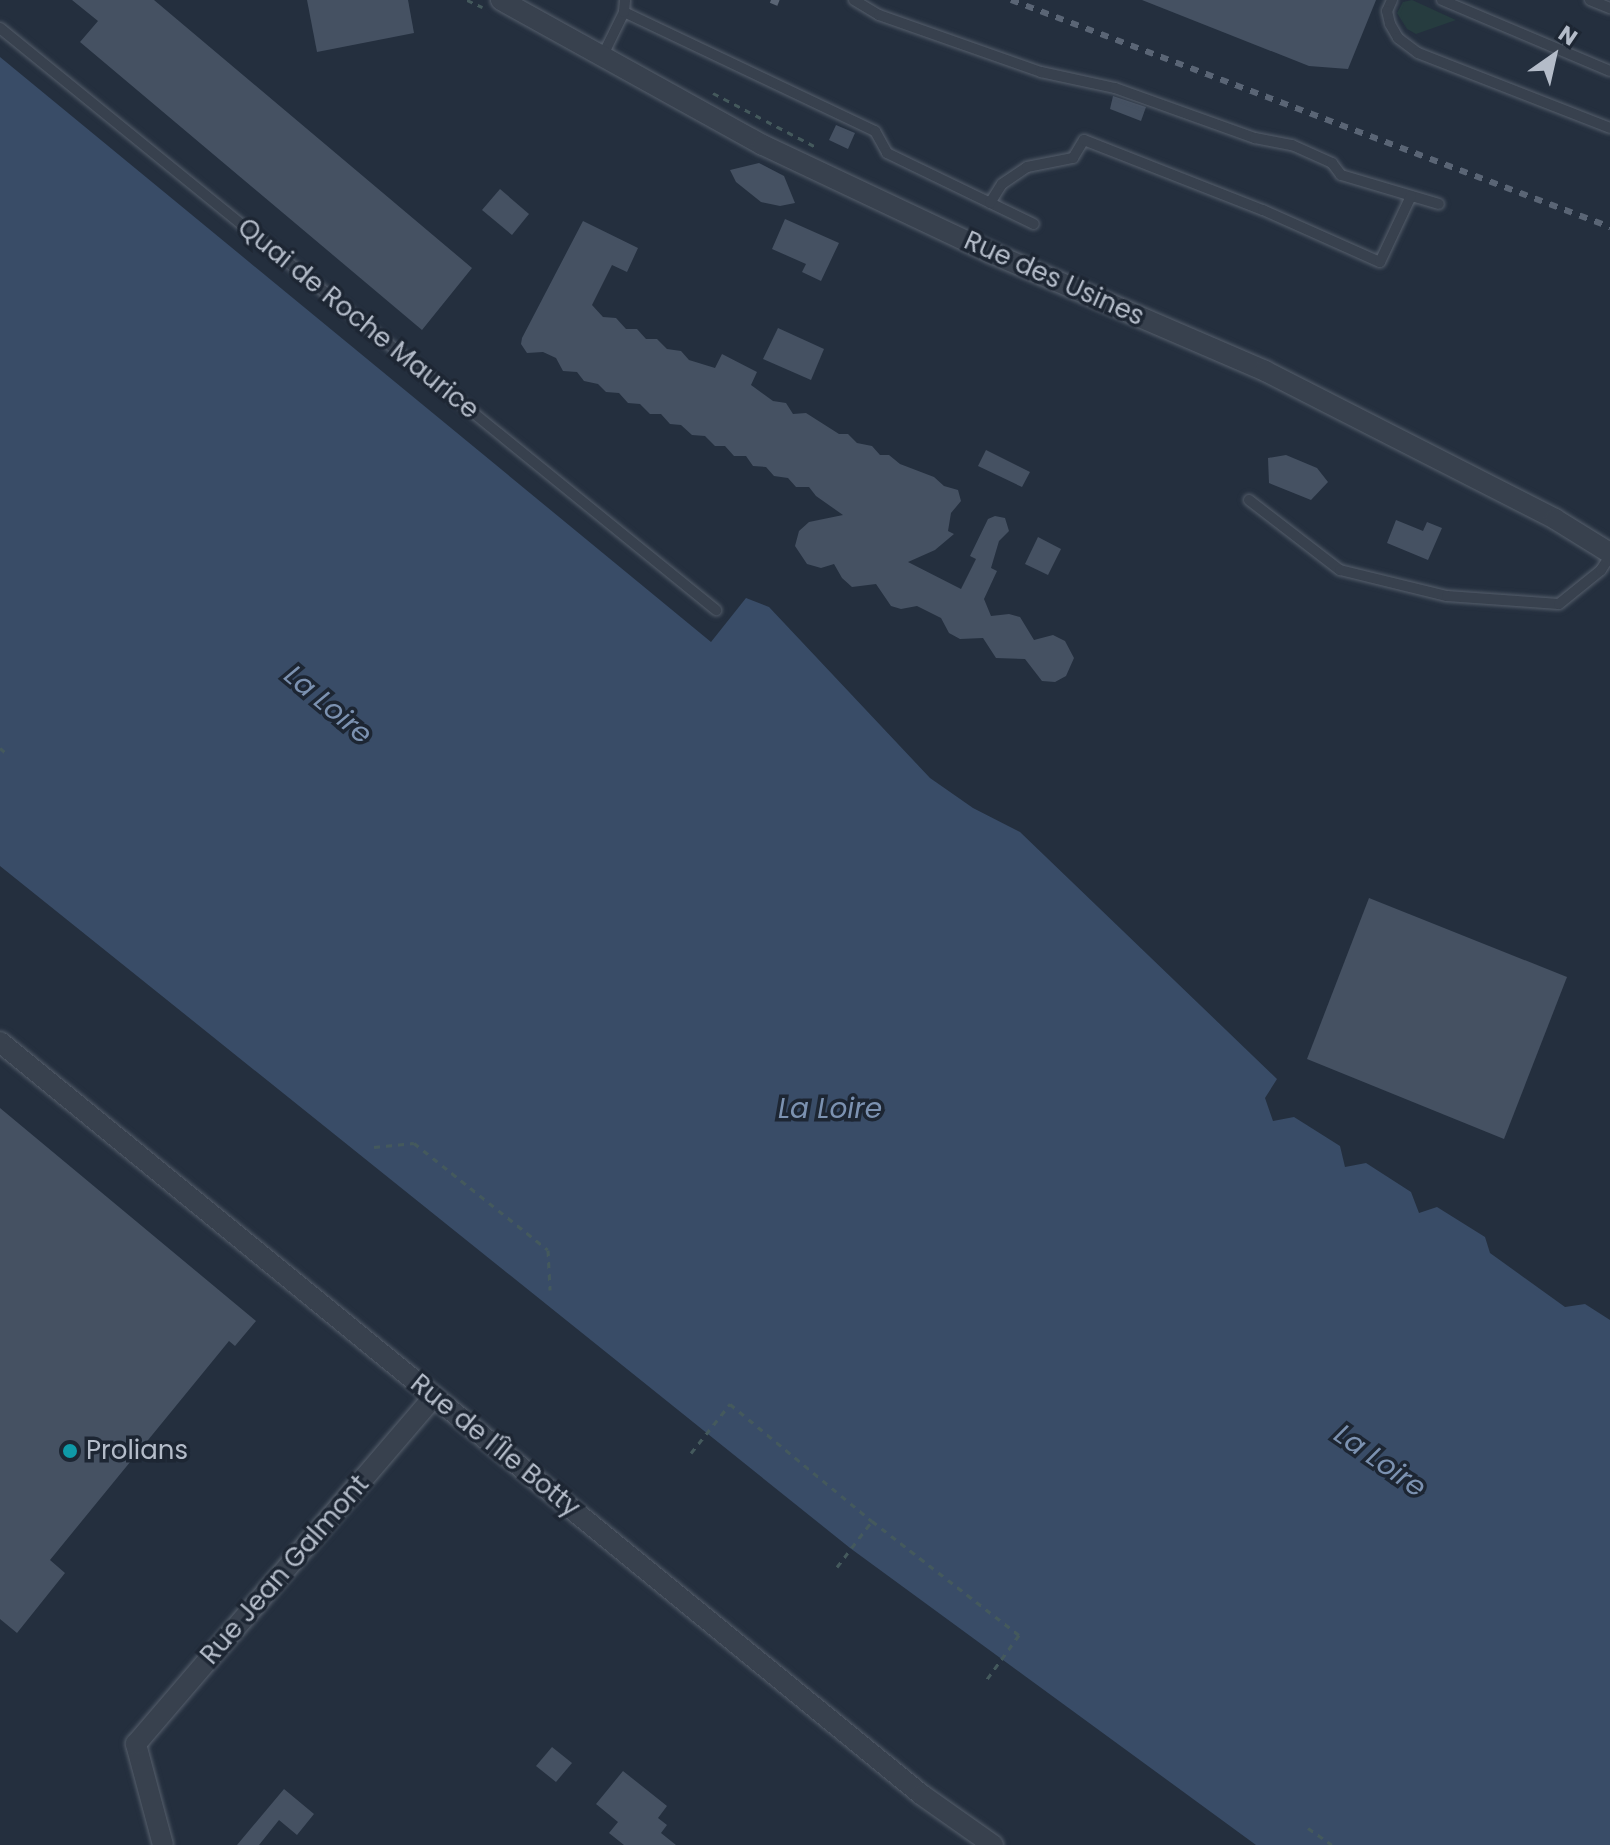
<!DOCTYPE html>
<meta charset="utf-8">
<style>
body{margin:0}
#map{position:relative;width:1610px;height:1845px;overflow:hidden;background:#242f3e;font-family:Poppins,sans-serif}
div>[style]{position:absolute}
.green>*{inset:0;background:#263c3f}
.water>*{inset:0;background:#394c67}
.building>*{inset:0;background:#455162}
.path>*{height:3px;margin-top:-1.5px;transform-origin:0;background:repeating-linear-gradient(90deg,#44595c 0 6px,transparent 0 12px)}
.roads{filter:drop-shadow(0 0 2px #565f6c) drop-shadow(0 0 2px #565f6c)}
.service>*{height:10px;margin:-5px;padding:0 5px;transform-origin:5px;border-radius:5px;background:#38414e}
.minor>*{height:20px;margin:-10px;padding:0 10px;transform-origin:10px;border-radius:10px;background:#38414e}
.rail>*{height:6px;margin-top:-3px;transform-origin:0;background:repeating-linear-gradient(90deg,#5a6575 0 8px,transparent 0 16px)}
.dots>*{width:22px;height:22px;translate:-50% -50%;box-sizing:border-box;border:4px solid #1d2633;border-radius:50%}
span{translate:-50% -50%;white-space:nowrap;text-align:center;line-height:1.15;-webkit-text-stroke:7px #1d2633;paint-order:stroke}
.street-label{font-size:26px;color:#b4bcc9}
.poi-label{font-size:26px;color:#b4bcc9}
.left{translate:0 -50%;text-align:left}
.water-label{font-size:28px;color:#7c92b1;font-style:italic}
.north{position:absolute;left:1514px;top:16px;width:80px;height:80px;-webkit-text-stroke:6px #1d2633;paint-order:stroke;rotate:34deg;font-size:22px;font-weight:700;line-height:32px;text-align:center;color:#b4bcc9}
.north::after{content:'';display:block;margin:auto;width:28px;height:36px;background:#b4bcc9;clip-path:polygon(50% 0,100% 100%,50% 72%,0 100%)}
</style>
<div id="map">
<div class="green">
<i style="clip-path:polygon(1412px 0,1456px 20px,1416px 34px,1407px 29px,1397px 13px,1403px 2px)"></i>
</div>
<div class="water">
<i style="clip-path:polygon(0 57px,711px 642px,746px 598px,769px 607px,930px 778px,973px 808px,1020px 832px,1277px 1079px,1265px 1098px,1273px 1121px,1294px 1117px,1340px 1146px,1345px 1167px,1366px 1163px,1411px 1192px,1419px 1213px,1437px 1207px,1485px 1237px,1490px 1253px,1565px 1307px,1585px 1304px,1610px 1320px,1610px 1845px,1256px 1845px,850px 1548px,0 866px)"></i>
</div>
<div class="building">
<i style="clip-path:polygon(72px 0,154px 0,472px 268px,422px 330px,80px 42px,98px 21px)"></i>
<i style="clip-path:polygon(307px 0,408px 0,414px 33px,317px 52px)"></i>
<i style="clip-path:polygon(1142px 0,1376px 0,1348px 69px,1309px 66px)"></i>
<i style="clip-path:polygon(1113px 96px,1146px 107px,1141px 121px,1110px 109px)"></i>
<i style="clip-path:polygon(836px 125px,855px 133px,848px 149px,829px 140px)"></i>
<i style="clip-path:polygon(759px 163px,784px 176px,795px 203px,780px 206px,761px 202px,736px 182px,730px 170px)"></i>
<i style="clip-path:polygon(500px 189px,529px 214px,512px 235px,482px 210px)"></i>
<i style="clip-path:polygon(785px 219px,839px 243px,821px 281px,802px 272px,806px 264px,772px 249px)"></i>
<i style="clip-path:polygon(583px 221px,638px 248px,627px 272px,612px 265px,592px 305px,603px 317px,616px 318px,626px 329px,637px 329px,646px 339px,657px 339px,667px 349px,681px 351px,689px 360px,715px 368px,722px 354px,757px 372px,751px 385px,773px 401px,786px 403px,793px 414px,806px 413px,839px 434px,848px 434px,857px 443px,872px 446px,880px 455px,889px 455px,900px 464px,934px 477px,944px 486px,958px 490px,961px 501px,951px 513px,948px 531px,954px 534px,935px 550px,908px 562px,961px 589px,976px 559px,970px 556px,988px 519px,995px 516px,1005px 518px,1009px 531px,999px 541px,991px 568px,997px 571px,984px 599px,991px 616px,1009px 614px,1020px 617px,1034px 640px,1053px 635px,1065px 641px,1074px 658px,1066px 676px,1055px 682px,1042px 681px,1025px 659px,996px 658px,983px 638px,960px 639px,949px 633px,941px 618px,917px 606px,901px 609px,891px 606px,876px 584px,852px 587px,842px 578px,834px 564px,821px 568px,807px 564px,795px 546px,799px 531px,809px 522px,843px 515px,816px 496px,809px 487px,796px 487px,788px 478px,774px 476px,766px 467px,753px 466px,746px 456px,734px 456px,725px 446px,715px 446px,705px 436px,692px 435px,681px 425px,670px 424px,661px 414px,650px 414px,640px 404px,628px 403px,619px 393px,606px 392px,598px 384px,584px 381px,577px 372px,563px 371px,556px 358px,543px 352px,527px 353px,521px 344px,522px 338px)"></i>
<i style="clip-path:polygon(778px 328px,824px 349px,811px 380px,763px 359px)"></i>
<i style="clip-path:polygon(986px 450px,1030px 472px,1022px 487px,978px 466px)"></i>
<i style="clip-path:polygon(1286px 455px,1317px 468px,1328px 482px,1311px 500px,1269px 483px,1268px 458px)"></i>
<i style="clip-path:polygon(1396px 520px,1423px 531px,1427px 522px,1442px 528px,1428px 560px,1387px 543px)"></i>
<i style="clip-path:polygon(1038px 537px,1061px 549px,1048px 575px,1025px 564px)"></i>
<i style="clip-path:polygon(1369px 898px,1567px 977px,1504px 1139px,1307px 1059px)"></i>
<i style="clip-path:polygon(0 1108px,256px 1321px,235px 1346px,229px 1341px,50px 1560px,65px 1573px,17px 1633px,0 1619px)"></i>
<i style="clip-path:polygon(552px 1747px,572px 1763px,556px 1782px,536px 1766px)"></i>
<i style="clip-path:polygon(623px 1771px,667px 1806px,658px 1818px,667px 1825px,661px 1833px,676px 1845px,624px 1845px,609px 1833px,618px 1822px,596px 1804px)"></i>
<i style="clip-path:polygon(284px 1789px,314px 1814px,297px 1835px,279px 1820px,259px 1845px,237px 1845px)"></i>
</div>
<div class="path">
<i style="left:467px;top:0;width:17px;rotate:25deg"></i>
<i style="left:713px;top:93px;width:116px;rotate:27.7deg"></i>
<i style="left:0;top:748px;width:8px;rotate:40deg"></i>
<i style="left:374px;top:1147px;width:40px;rotate:-5.7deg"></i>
<i style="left:414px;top:1143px;width:171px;rotate:38.6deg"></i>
<i style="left:548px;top:1250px;width:40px;rotate:87.1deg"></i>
<i style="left:691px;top:1453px;width:63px;rotate:-51.5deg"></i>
<i style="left:730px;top:1404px;width:184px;rotate:39.5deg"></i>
<i style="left:872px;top:1521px;width:186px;rotate:37.8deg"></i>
<i style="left:1019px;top:1635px;width:58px;rotate:125.9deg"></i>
<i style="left:837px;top:1567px;width:58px;rotate:-52.7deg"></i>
<i style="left:1308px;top:1828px;width:29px;rotate:35deg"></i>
</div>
<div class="roads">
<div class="service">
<i style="left:854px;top:0;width:29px;rotate:31deg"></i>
<i style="left:879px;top:15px;width:172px;rotate:19.4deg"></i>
<i style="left:1041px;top:72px;width:76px;rotate:12.2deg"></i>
<i style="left:1115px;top:88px;width:149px;rotate:19.7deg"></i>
<i style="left:1255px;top:138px;width:38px;rotate:11deg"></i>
<i style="left:1292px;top:145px;width:44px;rotate:24.2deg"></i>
<i style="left:1332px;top:163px;width:15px;rotate:53deg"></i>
<i style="left:1341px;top:175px;width:102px;rotate:16.5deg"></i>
<i style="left:1392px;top:0;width:12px;rotate:114deg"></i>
<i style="left:1387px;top:11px;width:13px;rotate:77deg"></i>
<i style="left:1390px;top:24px;width:16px;rotate:60deg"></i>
<i style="left:1398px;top:38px;width:25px;rotate:37deg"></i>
<i style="left:1418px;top:53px;width:206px;rotate:21.3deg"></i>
<i style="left:1442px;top:0;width:182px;rotate:22.9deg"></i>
<i style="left:1590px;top:0;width:22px;rotate:22deg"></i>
<i style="left:624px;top:12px;width:278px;rotate:25.4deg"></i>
<i style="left:875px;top:131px;width:25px;rotate:61deg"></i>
<i style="left:887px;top:153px;width:163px;rotate:25.8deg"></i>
<i style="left:0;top:28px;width:923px;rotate:39.11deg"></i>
<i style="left:602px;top:57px;width:50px;rotate:-63.9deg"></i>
<i style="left:624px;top:12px;width:12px;rotate:-85deg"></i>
<i style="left:990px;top:203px;width:22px;rotate:-58deg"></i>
<i style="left:1002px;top:184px;width:30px;rotate:-34deg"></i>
<i style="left:1027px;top:167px;width:47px;rotate:-11.1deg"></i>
<i style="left:1073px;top:158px;width:21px;rotate:-59deg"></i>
<i style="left:1084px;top:140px;width:192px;rotate:21.4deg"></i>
<i style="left:1263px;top:210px;width:128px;rotate:24deg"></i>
<i style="left:1380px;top:262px;width:73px;rotate:-64.8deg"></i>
<i style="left:1249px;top:500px;width:115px;rotate:37.6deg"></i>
<i style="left:1340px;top:570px;width:110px;rotate:13.7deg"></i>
<i style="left:1447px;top:596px;width:112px;rotate:4.1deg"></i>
<i style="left:1559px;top:604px;width:54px;rotate:-39deg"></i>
<i style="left:1601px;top:570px;width:17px;rotate:-57deg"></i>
</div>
<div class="minor">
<i style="left:501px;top:0;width:299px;rotate:29deg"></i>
<i style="left:763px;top:145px;width:250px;rotate:25.3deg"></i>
<i style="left:989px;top:252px;width:301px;rotate:23.3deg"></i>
<i style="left:1265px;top:371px;width:326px;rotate:27deg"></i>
<i style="left:1555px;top:519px;width:65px;rotate:31.7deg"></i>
<i style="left:0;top:1042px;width:1190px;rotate:39.24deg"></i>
<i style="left:922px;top:1795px;width:87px;rotate:35.2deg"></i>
<i style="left:163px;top:1845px;width:105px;rotate:-105deg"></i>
<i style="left:136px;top:1744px;width:458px;rotate:-49.4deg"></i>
</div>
</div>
<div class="rail">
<i style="left:771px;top:0;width:11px;rotate:22deg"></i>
<i style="left:1011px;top:0;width:641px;rotate:20.75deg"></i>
</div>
<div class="dots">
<i style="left:70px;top:1451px;background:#0f9aa8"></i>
</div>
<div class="street-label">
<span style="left:1054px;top:279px;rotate:24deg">Rue des Usines</span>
<span style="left:358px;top:319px;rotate:39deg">Quai de Roche Maurice</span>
<span style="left:495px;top:1446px;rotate:39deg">Rue de l'Île Botty</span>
<span style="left:285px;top:1570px;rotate:-49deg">Rue Jean Galmont</span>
</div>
<div class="poi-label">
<span class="left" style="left:86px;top:1451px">Prolians</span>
</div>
<div class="water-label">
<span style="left:328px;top:705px;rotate:40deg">La Loire</span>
<span style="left:830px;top:1109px">La Loire</span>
<span style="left:1380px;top:1461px;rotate:35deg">La Loire</span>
</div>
<div class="north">N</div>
</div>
